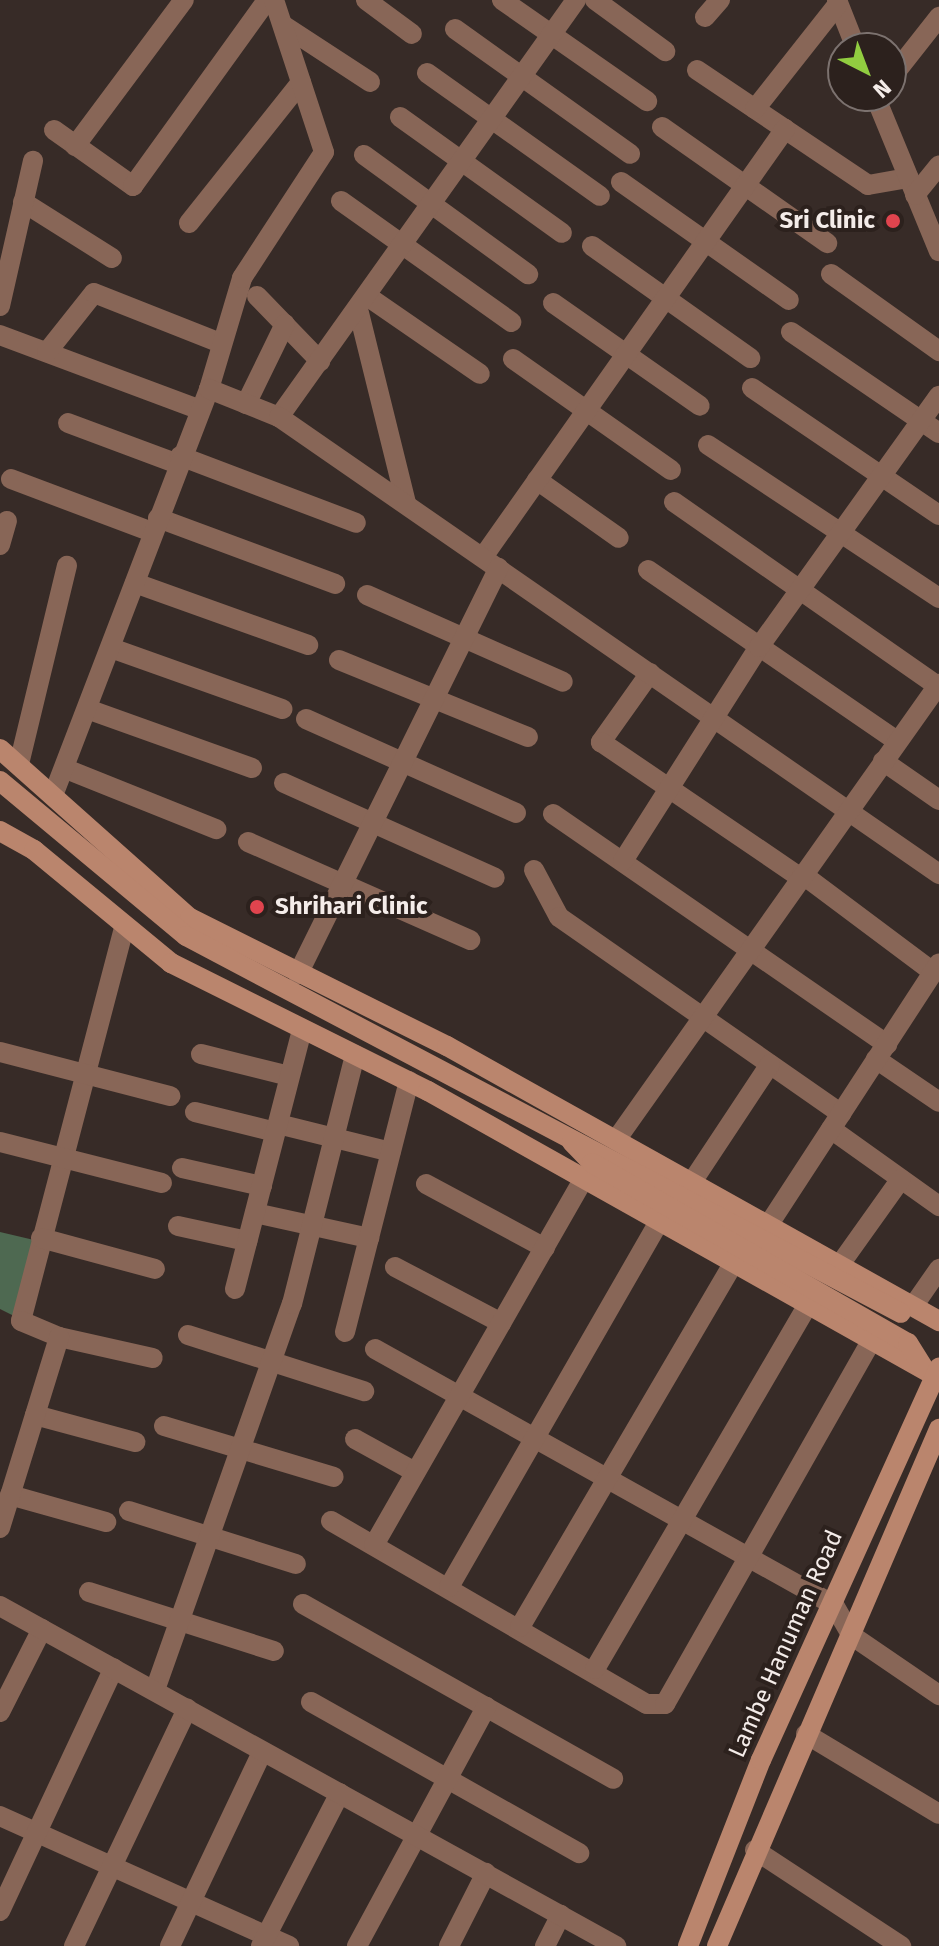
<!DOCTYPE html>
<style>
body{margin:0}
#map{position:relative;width:939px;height:1946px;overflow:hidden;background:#372b27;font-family:"Fira Sans",sans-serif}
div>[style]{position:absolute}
.forest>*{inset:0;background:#4e6951}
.minor>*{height:20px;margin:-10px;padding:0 10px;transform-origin:10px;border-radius:10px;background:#886657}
.tertiary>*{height:20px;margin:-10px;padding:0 10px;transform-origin:10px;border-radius:10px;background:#886657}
.secondary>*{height:20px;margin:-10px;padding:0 10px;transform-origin:10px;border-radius:10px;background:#ba856d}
.dots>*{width:22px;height:22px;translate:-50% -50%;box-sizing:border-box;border:4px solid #2c211d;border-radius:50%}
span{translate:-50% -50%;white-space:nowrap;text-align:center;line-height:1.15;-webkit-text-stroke:8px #2c211d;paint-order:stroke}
.poi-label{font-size:24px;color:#f4ece9;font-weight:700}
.right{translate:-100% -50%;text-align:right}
.left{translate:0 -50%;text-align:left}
.street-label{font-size:24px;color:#f4ece9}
.north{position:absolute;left:827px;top:32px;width:80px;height:80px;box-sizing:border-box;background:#2c211d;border:2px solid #7c726f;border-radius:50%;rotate:138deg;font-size:22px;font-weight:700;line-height:32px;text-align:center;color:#f4ece9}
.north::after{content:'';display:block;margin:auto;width:28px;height:36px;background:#91cd40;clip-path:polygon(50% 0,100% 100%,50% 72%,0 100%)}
</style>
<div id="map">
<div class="forest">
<i style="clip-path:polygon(0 1232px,34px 1240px,16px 1317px,0 1309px)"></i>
</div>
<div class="minor">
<i style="left:366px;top:0;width:57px;rotate:36.5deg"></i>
<i style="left:502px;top:0;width:177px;rotate:34.9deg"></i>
<i style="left:595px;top:0;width:87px;rotate:36.1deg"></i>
<i style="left:837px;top:0;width:52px;rotate:68.4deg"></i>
<i style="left:705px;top:17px;width:23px;rotate:-49deg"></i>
<i style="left:283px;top:25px;width:104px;rotate:33.2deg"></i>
<i style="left:455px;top:29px;width:215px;rotate:35.5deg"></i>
<i style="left:697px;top:70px;width:206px;rotate:33.9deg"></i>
<i style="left:868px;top:185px;width:41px;rotate:-9.9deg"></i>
<i style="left:427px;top:73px;width:212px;rotate:35.4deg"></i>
<i style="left:891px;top:78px;width:78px;rotate:-51.8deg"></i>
<i style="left:875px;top:96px;width:168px;rotate:67.6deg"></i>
<i style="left:755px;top:109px;width:134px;rotate:-51.7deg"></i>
<i style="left:400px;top:117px;width:199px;rotate:35.6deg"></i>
<i style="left:662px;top:127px;width:202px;rotate:35.1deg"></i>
<i style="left:54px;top:130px;width:97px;rotate:35.3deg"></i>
<i style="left:133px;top:186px;width:229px;rotate:-54.2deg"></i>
<i style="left:75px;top:146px;width:182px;rotate:-53.3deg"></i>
<i style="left:364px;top:155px;width:203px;rotate:36deg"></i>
<i style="left:621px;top:182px;width:205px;rotate:35.1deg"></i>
<i style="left:915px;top:195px;width:38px;rotate:-51deg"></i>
<i style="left:341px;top:201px;width:209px;rotate:35.4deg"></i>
<i style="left:23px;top:202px;width:105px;rotate:32.2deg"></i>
<i style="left:189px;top:223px;width:180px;rotate:-51.5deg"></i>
<i style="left:592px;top:246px;width:194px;rotate:35.3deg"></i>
<i style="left:831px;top:274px;width:133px;rotate:35.5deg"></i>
<i style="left:257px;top:296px;width:91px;rotate:45.9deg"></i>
<i style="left:367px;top:296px;width:137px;rotate:34.6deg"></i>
<i style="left:553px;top:303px;width:179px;rotate:35deg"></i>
<i style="left:0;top:306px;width:149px;rotate:-77.2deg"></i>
<i style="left:358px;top:309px;width:200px;rotate:76.1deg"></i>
<i style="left:791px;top:332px;width:179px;rotate:34.3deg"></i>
<i style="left:0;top:335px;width:211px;rotate:20.5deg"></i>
<i style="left:47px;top:352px;width:75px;rotate:-51.5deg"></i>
<i style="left:94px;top:293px;width:136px;rotate:21.6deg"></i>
<i style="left:513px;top:359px;width:193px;rotate:35.1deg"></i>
<i style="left:752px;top:388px;width:226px;rotate:34.2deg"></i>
<i style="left:209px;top:389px;width:116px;rotate:-73.4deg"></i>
<i style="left:242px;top:278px;width:150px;rotate:-56.9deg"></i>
<i style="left:324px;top:152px;width:160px;rotate:-108.2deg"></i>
<i style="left:246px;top:404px;width:89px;rotate:-64deg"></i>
<i style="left:279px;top:417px;width:512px;rotate:-54.54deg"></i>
<i style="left:68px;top:423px;width:117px;rotate:20.4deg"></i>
<i style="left:708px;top:445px;width:277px;rotate:33.5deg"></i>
<i style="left:180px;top:456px;width:188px;rotate:20.8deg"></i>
<i style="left:11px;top:479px;width:151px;rotate:20.6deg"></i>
<i style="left:537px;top:480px;width:100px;rotate:35.3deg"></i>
<i style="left:674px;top:502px;width:322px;rotate:34.9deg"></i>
<i style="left:158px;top:518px;width:189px;rotate:20.4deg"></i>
<i style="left:0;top:545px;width:25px;rotate:-74deg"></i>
<i style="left:483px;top:557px;width:524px;rotate:-54.79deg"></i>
<i style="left:648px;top:570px;width:302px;rotate:34.5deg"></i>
<i style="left:135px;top:583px;width:184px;rotate:19.7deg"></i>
<i style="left:367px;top:595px;width:214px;rotate:23.9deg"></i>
<i style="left:111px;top:648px;width:182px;rotate:19.6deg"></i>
<i style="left:339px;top:660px;width:204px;rotate:22.2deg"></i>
<i style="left:650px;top:673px;width:85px;rotate:125.4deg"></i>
<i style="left:601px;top:742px;width:240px;rotate:34.2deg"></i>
<i style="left:90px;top:710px;width:172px;rotate:19.7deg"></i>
<i style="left:306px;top:719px;width:230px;rotate:24.1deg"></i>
<i style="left:883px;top:761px;width:68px;rotate:34.9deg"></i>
<i style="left:19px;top:764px;width:204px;rotate:-76.4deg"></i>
<i style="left:66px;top:769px;width:162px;rotate:21.8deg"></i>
<i style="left:284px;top:783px;width:231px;rotate:24.2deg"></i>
<i style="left:54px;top:793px;width:433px;rotate:-69deg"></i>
<i style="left:209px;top:389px;width:75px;rotate:21.8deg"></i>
<i style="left:279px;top:417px;width:803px;rotate:34.7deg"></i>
<i style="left:553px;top:814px;width:406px;rotate:34.6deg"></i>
<i style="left:248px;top:842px;width:243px;rotate:23.8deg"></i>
<i style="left:623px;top:861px;width:254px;rotate:-57.6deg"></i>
<i style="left:759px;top:647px;width:309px;rotate:-54.4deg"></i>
<i style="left:534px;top:870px;width:53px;rotate:62deg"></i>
<i style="left:559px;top:917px;width:344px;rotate:34.9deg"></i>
<i style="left:802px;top:874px;width:164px;rotate:36.8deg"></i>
<i style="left:124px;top:928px;width:406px;rotate:104.7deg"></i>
<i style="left:21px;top:1321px;width:41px;rotate:22.8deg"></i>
<i style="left:59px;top:1337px;width:96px;rotate:12.6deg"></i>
<i style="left:298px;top:974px;width:453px;rotate:-63.7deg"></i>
<i style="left:0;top:1052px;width:176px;rotate:14.5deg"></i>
<i style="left:201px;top:1054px;width:91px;rotate:14deg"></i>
<i style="left:876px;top:1059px;width:76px;rotate:34.3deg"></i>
<i style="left:195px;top:1112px;width:83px;rotate:13.9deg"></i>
<i style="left:278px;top:1124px;width:116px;rotate:13.9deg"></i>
<i style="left:831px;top:1129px;width:133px;rotate:35.5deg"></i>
<i style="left:616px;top:1140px;width:559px;rotate:-54.69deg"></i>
<i style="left:0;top:1142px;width:167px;rotate:14.2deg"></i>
<i style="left:182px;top:1168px;width:82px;rotate:12.7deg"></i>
<i style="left:692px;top:1182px;width:141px;rotate:-56.5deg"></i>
<i style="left:426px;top:1184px;width:135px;rotate:28.3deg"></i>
<i style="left:255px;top:1213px;width:117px;rotate:12.4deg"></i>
<i style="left:769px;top:1224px;width:311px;rotate:-56.9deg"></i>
<i style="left:178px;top:1226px;width:71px;rotate:12.3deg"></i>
<i style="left:41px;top:1238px;width:118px;rotate:15.2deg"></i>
<i style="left:841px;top:1263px;width:103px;rotate:-54.5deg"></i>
<i style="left:395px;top:1267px;width:120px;rotate:27.8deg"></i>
<i style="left:235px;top:1289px;width:268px;rotate:-75.5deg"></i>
<i style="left:914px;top:1305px;width:44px;rotate:-55.2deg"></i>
<i style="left:345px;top:1332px;width:259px;rotate:-75.7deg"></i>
<i style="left:188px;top:1335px;width:185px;rotate:17.7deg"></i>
<i style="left:375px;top:1349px;width:526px;rotate:29.15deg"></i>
<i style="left:834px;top:1605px;width:34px;rotate:60deg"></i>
<i style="left:851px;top:1635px;width:107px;rotate:34.3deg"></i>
<i style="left:35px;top:1415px;width:104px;rotate:15.1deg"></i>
<i style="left:164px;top:1426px;width:177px;rotate:16.7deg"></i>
<i style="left:355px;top:1439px;width:68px;rotate:28.8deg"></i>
<i style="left:10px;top:1495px;width:100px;rotate:15.7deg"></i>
<i style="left:129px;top:1511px;width:175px;rotate:17.6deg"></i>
<i style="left:331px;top:1521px;width:365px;rotate:30.1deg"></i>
<i style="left:647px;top:1704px;width:18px"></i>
<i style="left:665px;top:1704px;width:419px;rotate:-60.4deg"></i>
<i style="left:0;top:1528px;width:200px;rotate:-72.8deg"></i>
<i style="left:374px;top:1545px;width:424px;rotate:-60.2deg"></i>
<i style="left:449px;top:1587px;width:423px;rotate:-60.1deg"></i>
<i style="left:89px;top:1592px;width:194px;rotate:17.7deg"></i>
<i style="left:303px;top:1604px;width:356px;rotate:29.4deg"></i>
<i style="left:520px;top:1627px;width:423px;rotate:-59.6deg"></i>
<i style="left:595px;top:1669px;width:423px;rotate:-59.7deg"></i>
<i style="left:155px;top:1690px;width:410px;rotate:-70.5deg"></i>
<i style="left:292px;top:1304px;width:257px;rotate:-75.8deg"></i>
<i style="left:311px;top:1702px;width:308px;rotate:29.4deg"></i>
<i style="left:0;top:1712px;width:93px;rotate:-63.2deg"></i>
<i style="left:806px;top:1734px;width:155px;rotate:31deg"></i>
<i style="left:0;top:1816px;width:317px;rotate:24.2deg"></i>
<i style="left:755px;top:1850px;width:175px;rotate:33.3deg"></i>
<i style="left:0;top:1911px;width:268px;rotate:-64.9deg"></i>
<i style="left:74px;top:1946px;width:263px;rotate:-64.5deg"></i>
<i style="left:170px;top:1946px;width:215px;rotate:-64.6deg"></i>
<i style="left:261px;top:1946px;width:172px;rotate:-62.7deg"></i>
<i style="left:357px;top:1946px;width:272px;rotate:-61.6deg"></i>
<i style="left:449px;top:1946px;width:82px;rotate:-63.1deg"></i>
<i style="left:545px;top:1946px;width:35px;rotate:-63deg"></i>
</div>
<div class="tertiary">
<i style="left:0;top:1606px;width:704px;rotate:28.9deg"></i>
</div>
<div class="secondary">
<i style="left:0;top:749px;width:254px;rotate:41.7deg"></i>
<i style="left:190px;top:918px;width:287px;rotate:26.5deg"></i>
<i style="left:447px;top:1046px;width:564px;rotate:29.2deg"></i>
<i style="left:0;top:781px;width:242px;rotate:39.8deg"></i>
<i style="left:186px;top:936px;width:808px;rotate:27.8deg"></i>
<i style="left:0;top:831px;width:39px;rotate:29deg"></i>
<i style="left:34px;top:850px;width:178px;rotate:39.5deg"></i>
<i style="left:171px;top:963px;width:287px;rotate:26.5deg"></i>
<i style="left:428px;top:1091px;width:586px;rotate:29.32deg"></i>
<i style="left:572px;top:1142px;width:29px;rotate:46deg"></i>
<i style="left:592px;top:1163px;width:364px;rotate:29.7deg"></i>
<i style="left:908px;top:1343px;width:31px;rotate:58deg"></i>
<i style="left:688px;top:1946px;width:200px;rotate:-68.6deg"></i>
<i style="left:761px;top:1760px;width:431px;rotate:-65.6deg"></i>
<i style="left:717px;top:1946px;width:563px;rotate:-66.76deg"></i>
</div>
<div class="dots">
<i style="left:893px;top:221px;background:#e0444e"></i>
<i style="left:257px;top:907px;background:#e0444e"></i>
</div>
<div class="poi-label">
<span class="right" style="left:875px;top:221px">Sri Clinic</span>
<span class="left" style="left:275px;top:907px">Shrihari Clinic</span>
</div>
<div class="street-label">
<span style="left:786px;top:1644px;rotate:-66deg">Lambe Hanuman Road</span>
</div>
<div class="north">N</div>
</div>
